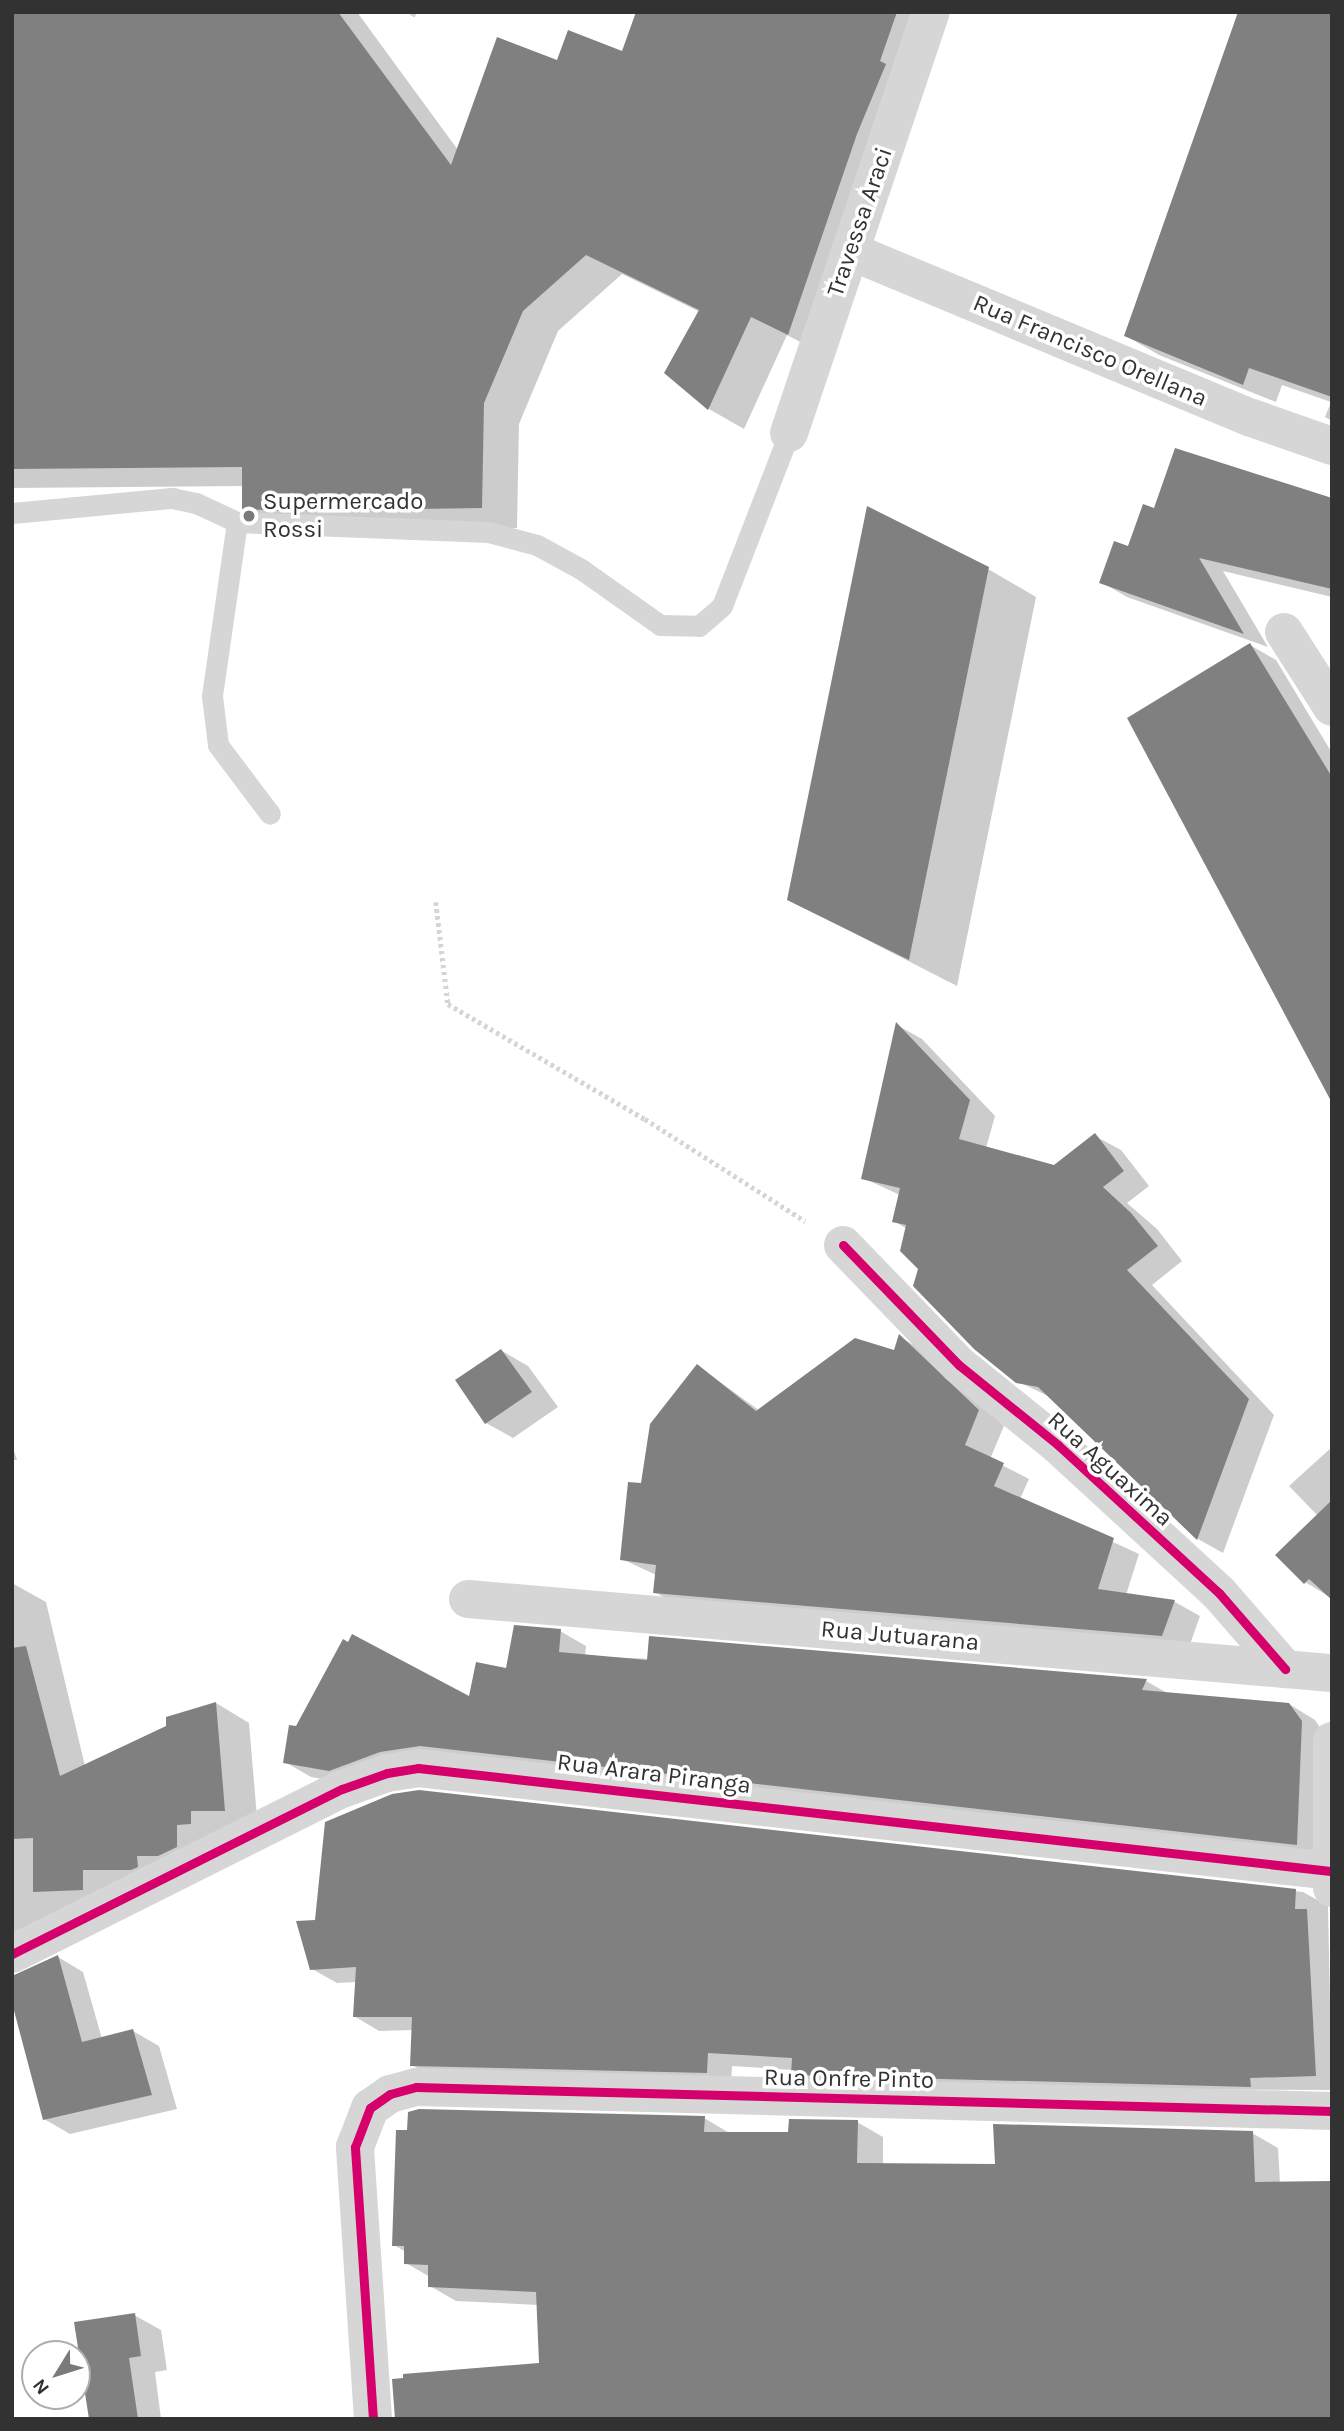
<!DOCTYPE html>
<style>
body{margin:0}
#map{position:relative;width:1344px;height:2431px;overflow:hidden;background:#fff;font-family:Karla,sans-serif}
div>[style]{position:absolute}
.shadow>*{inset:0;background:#0003}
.building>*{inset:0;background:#808080}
.path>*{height:4.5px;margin-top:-2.25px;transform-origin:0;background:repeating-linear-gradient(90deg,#d5d5d5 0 3.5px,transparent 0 7px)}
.service>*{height:21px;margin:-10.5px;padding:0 10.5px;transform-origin:10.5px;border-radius:10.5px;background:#d6d6d6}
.minor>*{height:38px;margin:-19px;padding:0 19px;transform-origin:19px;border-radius:19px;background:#d6d6d6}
.cycleway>*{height:9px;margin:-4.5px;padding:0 4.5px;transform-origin:4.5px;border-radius:4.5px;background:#d6006c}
.dots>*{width:19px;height:19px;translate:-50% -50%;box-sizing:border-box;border:4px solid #fff;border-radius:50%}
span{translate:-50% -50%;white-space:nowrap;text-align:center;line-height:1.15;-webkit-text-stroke:7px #fff;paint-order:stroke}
.street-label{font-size:24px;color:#323232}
.poi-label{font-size:24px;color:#323232}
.left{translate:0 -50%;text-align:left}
.frame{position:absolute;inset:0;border:14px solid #323232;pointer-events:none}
.north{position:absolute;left:21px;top:2340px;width:70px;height:70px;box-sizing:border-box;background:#fff;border:2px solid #adadad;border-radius:50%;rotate:232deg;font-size:19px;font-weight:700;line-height:28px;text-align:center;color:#323232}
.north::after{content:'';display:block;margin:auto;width:24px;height:32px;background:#7a7a7a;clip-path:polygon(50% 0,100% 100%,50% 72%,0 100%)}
</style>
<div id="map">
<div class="shadow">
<i style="clip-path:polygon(12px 12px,357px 12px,458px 150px,558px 62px,623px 53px,637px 12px,938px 12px,823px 354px,787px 335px,744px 429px,709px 409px,666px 373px,700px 312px,622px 274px,558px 331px,519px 424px,517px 528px,278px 528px,243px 508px,243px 486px,12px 488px)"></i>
<i style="clip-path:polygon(1332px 52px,1332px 421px,1325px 417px,1331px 402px,1282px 385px,1276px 402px,1159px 355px,1126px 336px)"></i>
<i style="clip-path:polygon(1332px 500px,1332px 597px,1223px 571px,1268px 647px,1127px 597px,1101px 582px,1155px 510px)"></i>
<i style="clip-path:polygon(988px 569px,1036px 597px,957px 986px,789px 900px)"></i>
<i style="clip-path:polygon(1250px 645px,1276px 660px,1332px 753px,1332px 1099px)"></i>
<i style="clip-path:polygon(897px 1025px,922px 1039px,995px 1116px,986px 1148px,1054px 1167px,1095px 1136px,1121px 1150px,1149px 1186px,1127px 1203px,1157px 1229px,1182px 1261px,1152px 1285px,1274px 1415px,1223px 1553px,1198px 1539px,1052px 1398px,1017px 1381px,920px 1268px,907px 1229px,894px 1221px,900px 1195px,863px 1178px)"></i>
<i style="clip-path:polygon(900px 1337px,924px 1351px,1004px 1426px,990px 1459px,1029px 1479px,1020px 1499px,1139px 1554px,1126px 1595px,1175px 1602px,1200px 1616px,1188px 1650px,680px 1607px,655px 1592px,656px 1575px,622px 1559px,642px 1485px,698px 1366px,760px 1411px,895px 1352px)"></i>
<i style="clip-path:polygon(502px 1351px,528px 1366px,558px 1407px,513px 1438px,486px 1423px)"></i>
<i style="clip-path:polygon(12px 1444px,17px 1460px,12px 1460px)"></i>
<i style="clip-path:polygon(1332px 1447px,1332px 1593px,1328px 1596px,1305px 1582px,1318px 1516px,1289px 1486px)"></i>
<i style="clip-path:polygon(12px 1583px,46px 1602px,85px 1766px,168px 1727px,168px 1719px,216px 1703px,249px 1723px,258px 1829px,12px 1966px)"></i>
<i style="clip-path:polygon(560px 1631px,586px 1646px,585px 1656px,1146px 1681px,1169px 1694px,1289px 1704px,1315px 1720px,1332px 1745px,1326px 1859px,448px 1760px,356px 1785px,311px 1777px,285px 1762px,470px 1699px)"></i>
<i style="clip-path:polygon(419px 1792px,1303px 1892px,1328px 1906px,1332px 2090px,818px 2088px,793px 2074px,793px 2070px,732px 2066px,731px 2086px,437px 2079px,412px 2065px,414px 2030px,379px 2031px,354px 2016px,356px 1982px,337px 1983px,312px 1969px,316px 1922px)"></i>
<i style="clip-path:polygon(58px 1957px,83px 1972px,102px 2039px,133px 2031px,159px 2046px,177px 2109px,70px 2134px,44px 2119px,12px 1996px,12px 1976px)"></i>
<i style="clip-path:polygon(704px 2118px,731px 2134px,789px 2134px,857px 2122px,883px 2137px,883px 2165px,997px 2166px,1252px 2133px,1278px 2148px,1280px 2183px,541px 2365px,539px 2305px,456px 2301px,430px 2286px,430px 2277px,406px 2263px,406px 2252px,394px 2245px)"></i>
<i style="clip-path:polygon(134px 2315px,161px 2330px,167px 2370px,155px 2372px,161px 2419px,90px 2419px)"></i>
</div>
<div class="building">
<i style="clip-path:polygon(12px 12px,338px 12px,451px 165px,497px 37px,557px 60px,568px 30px,622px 51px,636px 12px,897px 12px,880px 61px,886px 64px,857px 134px,788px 335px,751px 317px,708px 410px,664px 373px,699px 310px,586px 255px,523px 311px,484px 403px,482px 508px,286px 511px,242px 509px,242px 467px,12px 469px)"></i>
<i style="clip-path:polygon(1238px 12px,1332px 12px,1332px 397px,1249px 368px,1243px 385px,1124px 336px)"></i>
<i style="clip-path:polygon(1175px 448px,1332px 498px,1332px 589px,1199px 558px,1244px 634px,1099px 583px,1114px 541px,1128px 546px,1143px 504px,1154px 508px)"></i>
<i style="clip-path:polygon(867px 506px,989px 567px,909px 960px,787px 900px)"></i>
<i style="clip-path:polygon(1250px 643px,1332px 777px,1332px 1103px,1127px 718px)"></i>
<i style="clip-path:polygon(896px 1022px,970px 1100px,959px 1139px,1054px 1165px,1095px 1133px,1124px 1171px,1103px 1187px,1131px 1213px,1158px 1246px,1127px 1270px,1249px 1399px,1197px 1540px,1038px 1387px,1016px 1383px,974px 1349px,913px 1286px,918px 1269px,900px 1251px,906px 1225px,892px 1222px,900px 1188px,861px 1179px)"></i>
<i style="clip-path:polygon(899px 1334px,979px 1410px,965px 1445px,1004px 1463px,994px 1486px,1114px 1538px,1098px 1589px,1175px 1600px,1162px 1636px,653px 1593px,656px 1565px,620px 1560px,628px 1482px,641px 1483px,650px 1424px,697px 1364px,756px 1411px,855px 1338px,894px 1350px)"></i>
<i style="clip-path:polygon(501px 1349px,532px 1392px,485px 1424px,455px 1380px)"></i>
<i style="clip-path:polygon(1332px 1500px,1332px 1600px,1309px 1579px,1304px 1584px,1275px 1555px)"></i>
<i style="clip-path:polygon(514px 1625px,561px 1629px,559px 1652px,647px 1660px,649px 1636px,1147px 1679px,1142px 1690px,1289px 1703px,1302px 1721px,1297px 1845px,420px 1746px,380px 1752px,329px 1771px,283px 1763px,289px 1725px,296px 1726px,343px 1639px,348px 1642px,352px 1634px,469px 1696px,476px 1662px,506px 1668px)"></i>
<i style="clip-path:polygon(26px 1646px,60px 1776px,166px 1726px,166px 1717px,216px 1702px,225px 1811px,191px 1811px,191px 1824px,177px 1825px,177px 1847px,158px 1856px,137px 1856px,138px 1867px,131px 1870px,83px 1870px,83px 1890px,33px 1892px,33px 1838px,12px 1839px,12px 1648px)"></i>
<i style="clip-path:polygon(419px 1790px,1296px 1889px,1295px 1909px,1307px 1909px,1316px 2076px,1250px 2078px,1251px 2087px,791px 2075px,792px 2058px,708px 2053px,707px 2073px,410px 2066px,412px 2017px,353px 2017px,356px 1967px,310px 1970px,296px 1921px,315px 1920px,325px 1822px,392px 1794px)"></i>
<i style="clip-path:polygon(58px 1955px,82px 2042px,133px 2029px,152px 2095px,43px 2120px,12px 2003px,12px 1976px)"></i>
<i style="clip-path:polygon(419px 2109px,705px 2116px,704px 2132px,788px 2132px,789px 2119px,858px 2120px,857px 2163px,995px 2164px,993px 2124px,1253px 2131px,1255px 2182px,1332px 2181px,1332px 2419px,395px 2419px,392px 2379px,403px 2378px,403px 2374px,539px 2363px,536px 2292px,428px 2287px,428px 2265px,404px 2264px,404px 2246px,392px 2246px,396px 2130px,407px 2130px,408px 2112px)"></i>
<i style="clip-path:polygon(135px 2313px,141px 2356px,129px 2358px,138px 2419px,89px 2419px,74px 2322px)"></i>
</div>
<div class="path">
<i style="left:412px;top:16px;width:4px;rotate:-63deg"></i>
<i style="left:436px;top:902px;width:103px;rotate:83.3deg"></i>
<i style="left:448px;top:1004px;width:228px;rotate:30.3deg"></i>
<i style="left:645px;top:1119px;width:190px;rotate:32.5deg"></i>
</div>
<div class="service">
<i style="left:12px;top:513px;width:161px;rotate:-5.4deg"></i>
<i style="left:172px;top:498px;width:25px;rotate:12deg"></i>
<i style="left:196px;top:503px;width:45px;rotate:24.9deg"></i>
<i style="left:237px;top:522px;width:252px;rotate:2.3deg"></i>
<i style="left:489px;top:532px;width:50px;rotate:15.2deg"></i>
<i style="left:537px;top:545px;width:50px;rotate:28.6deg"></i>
<i style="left:581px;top:569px;width:97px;rotate:35.3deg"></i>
<i style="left:660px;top:625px;width:39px;rotate:1deg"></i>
<i style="left:699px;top:626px;width:30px;rotate:-41deg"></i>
<i style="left:722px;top:606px;width:186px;rotate:-68.8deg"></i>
<i style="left:237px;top:522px;width:176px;rotate:98.2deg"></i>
<i style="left:212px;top:696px;width:49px;rotate:83deg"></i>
<i style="left:218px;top:745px;width:86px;rotate:53deg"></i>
</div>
<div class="minor">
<i style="left:850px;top:251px;width:435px;rotate:22.6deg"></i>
<i style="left:1252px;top:418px;width:85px;rotate:19.3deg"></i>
<i style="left:789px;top:433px;width:444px;rotate:-71.4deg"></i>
<i style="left:1284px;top:632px;width:89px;rotate:57.4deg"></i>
<i style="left:843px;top:1245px;width:167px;rotate:46deg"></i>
<i style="left:959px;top:1365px;width:127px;rotate:38.9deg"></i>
<i style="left:1058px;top:1445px;width:219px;rotate:42.6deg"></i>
<i style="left:1219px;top:1593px;width:101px;rotate:49deg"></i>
<i style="left:468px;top:1599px;width:867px;rotate:4.9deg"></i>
<i style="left:1332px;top:1741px;width:147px;rotate:90deg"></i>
<i style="left:12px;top:1954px;width:369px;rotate:-26.6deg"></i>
<i style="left:342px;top:1789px;width:48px;rotate:-19.6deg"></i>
<i style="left:387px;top:1773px;width:31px;rotate:-9deg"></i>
<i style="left:418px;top:1768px;width:918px;rotate:6.44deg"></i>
<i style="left:373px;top:2419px;width:273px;rotate:-93.8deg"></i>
<i style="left:355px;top:2147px;width:42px;rotate:-69deg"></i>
<i style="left:370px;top:2108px;width:24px;rotate:-35deg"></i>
<i style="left:390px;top:2094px;width:27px;rotate:-15deg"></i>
<i style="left:416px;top:2087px;width:916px;rotate:1.5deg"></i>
</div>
<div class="cycleway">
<i style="left:843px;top:1245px;width:167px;rotate:46deg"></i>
<i style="left:959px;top:1365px;width:127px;rotate:38.9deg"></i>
<i style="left:1058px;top:1445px;width:219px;rotate:42.6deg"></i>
<i style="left:1219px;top:1593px;width:101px;rotate:49deg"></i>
<i style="left:12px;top:1954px;width:369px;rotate:-26.6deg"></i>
<i style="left:342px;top:1789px;width:48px;rotate:-19.6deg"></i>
<i style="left:387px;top:1773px;width:31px;rotate:-9deg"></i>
<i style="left:418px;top:1768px;width:918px;rotate:6.44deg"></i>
<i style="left:373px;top:2419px;width:273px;rotate:-93.8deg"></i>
<i style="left:355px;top:2147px;width:42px;rotate:-69deg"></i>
<i style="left:370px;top:2108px;width:24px;rotate:-35deg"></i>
<i style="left:390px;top:2094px;width:27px;rotate:-15deg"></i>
<i style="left:416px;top:2087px;width:916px;rotate:1.5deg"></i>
</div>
<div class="dots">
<i style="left:249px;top:516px;background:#7a7a7a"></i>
</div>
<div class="street-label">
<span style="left:860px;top:222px;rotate:-71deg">Travessa Araci</span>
<span style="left:1090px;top:351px;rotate:23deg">Rua Francisco Orellana</span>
<span style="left:1110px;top:1469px;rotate:42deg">Rua Aguaxima</span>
<span style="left:900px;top:1636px;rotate:5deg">Rua Jutuarana</span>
<span style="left:654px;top:1774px;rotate:7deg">Rua Arara Piranga</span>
<span style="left:849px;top:2079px;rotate:1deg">Rua Onfre Pinto</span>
</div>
<div class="poi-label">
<span class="left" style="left:263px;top:516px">Supermercado<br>Rossi</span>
</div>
<div class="frame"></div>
<div class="north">N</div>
</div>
